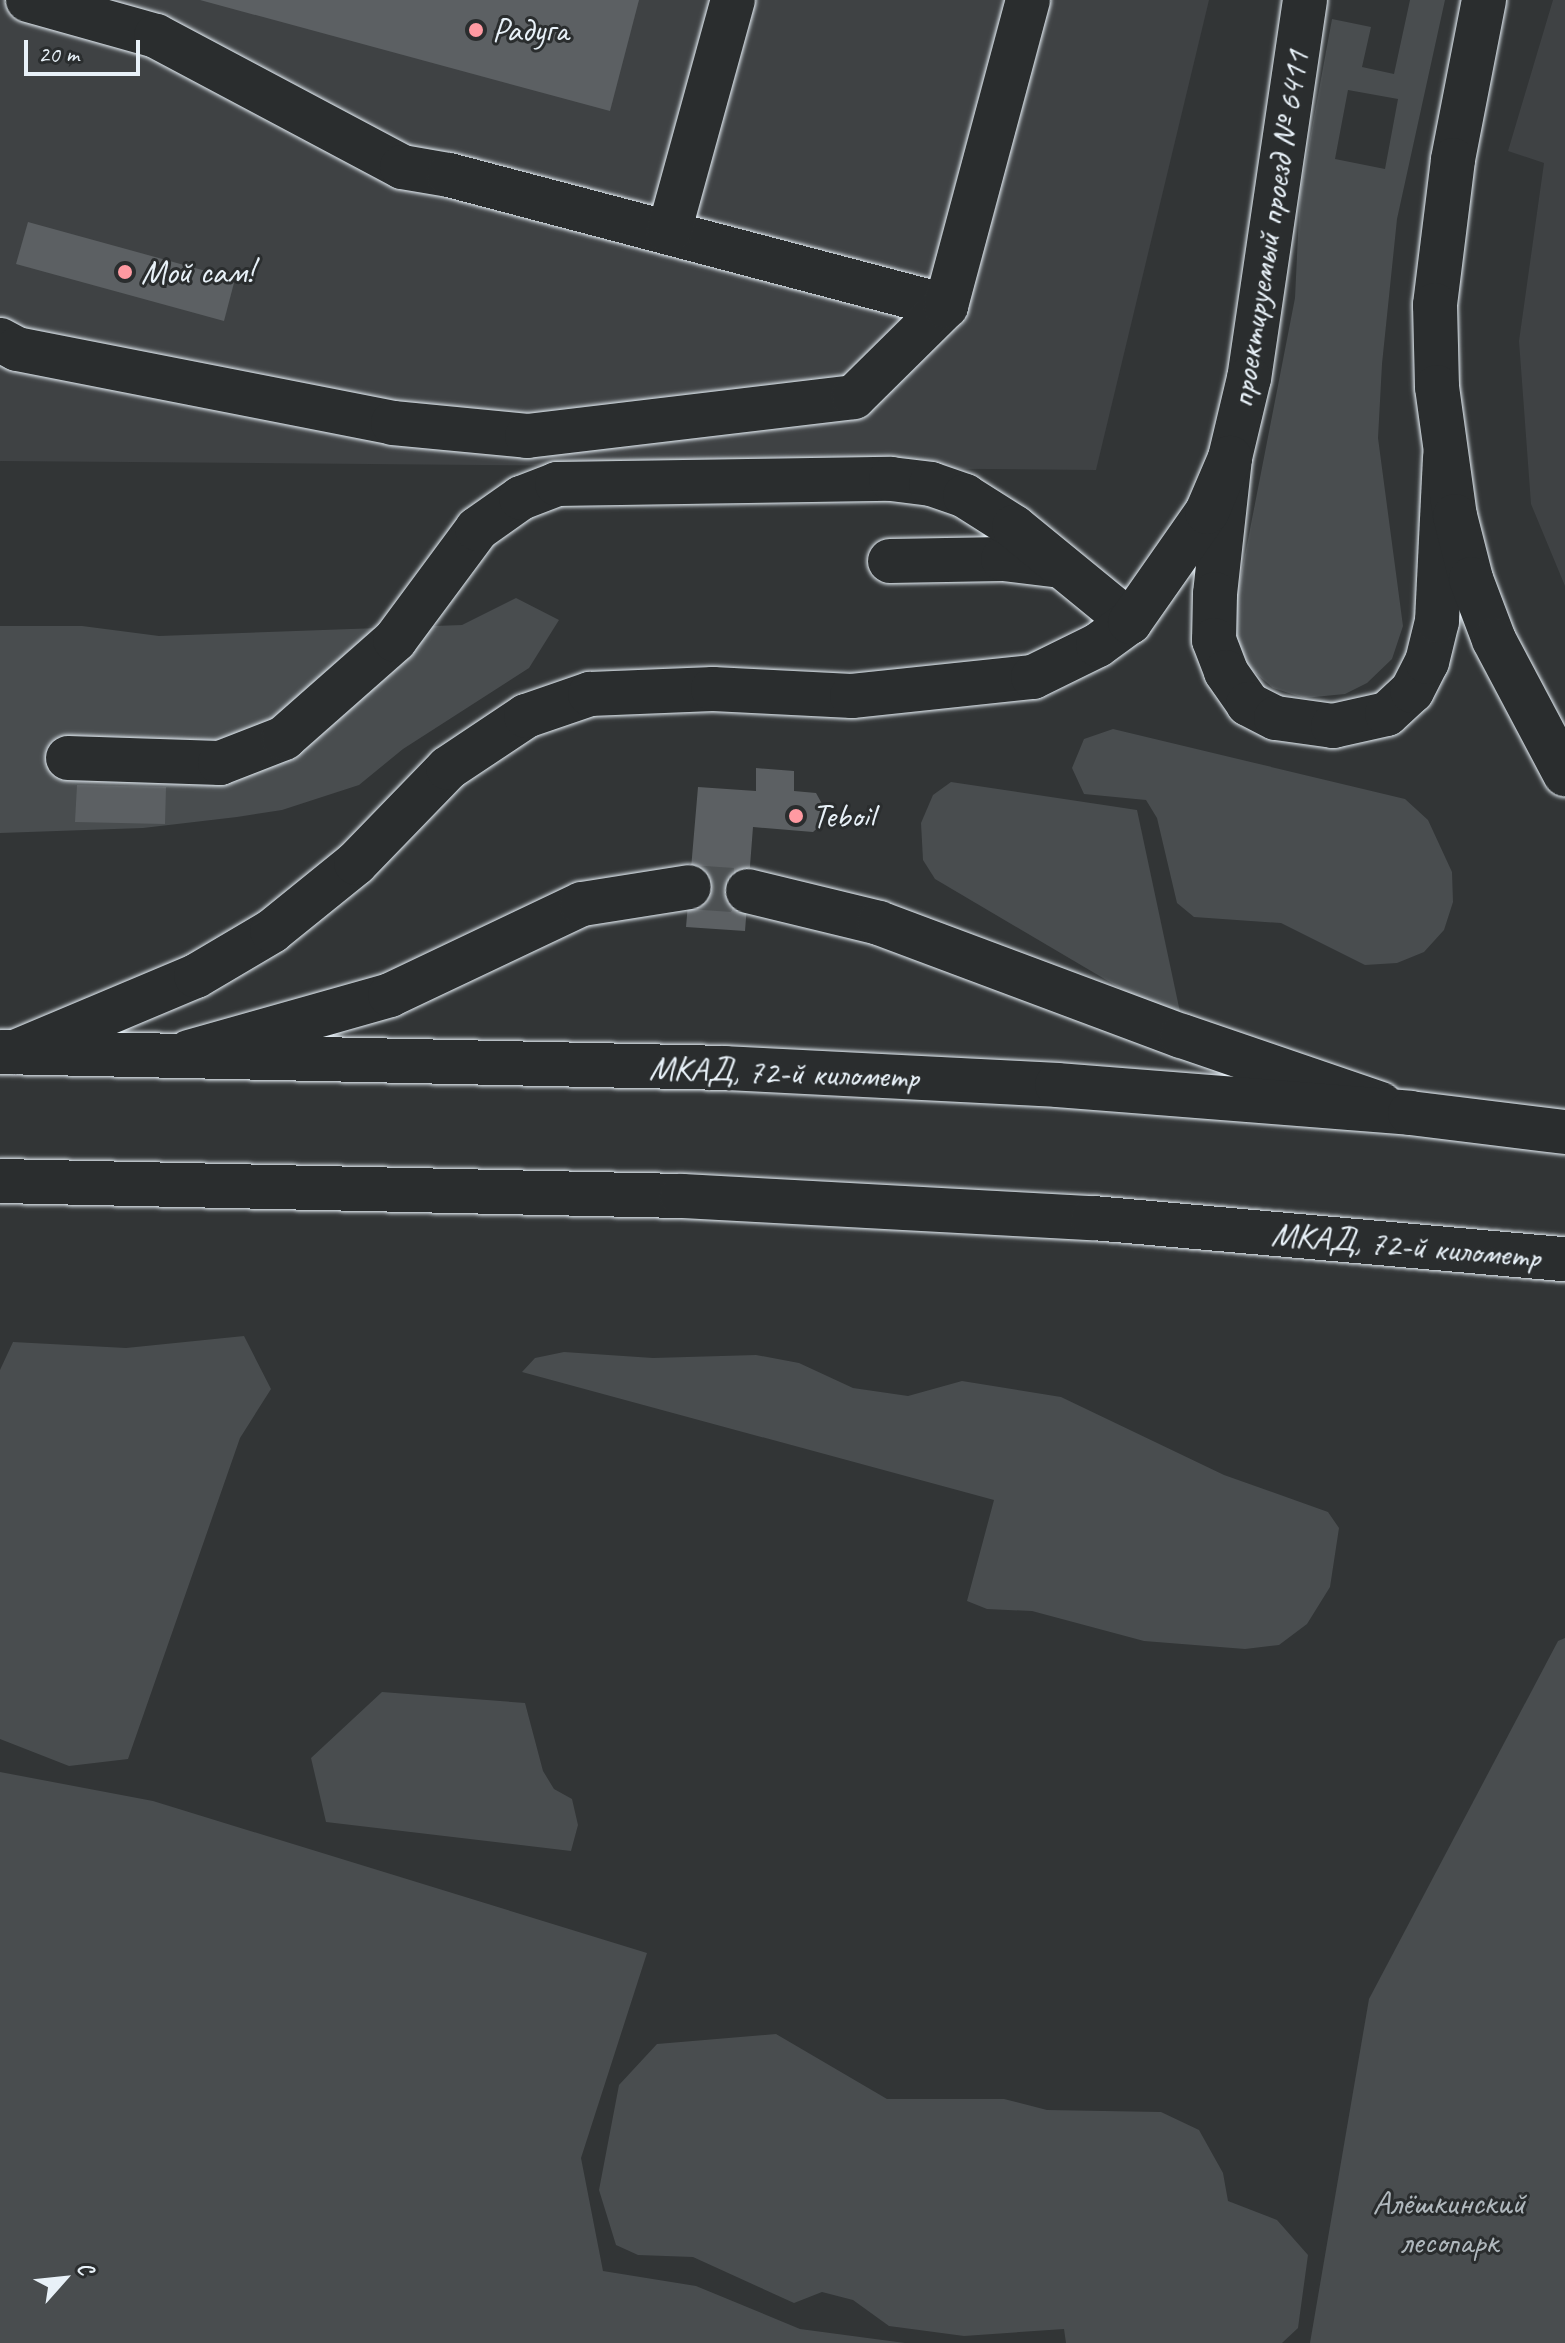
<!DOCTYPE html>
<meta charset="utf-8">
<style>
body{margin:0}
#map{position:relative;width:1565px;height:2343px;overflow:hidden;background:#323536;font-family:Caveat,sans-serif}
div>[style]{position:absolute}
.built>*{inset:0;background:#3f4244}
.green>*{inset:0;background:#494d4f}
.building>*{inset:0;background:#5c6063}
.minor-tunnel>*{height:44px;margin-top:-22px;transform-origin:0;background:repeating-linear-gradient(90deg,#4d5153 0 44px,transparent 0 66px)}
.roads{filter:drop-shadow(0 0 2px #e8f1f8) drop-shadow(0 0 2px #e8f1f8)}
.minor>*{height:44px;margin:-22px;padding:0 22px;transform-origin:22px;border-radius:22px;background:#2a2d2e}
.highway>*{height:44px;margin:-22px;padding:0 22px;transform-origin:22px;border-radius:22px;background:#2a2d2e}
.dots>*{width:22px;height:22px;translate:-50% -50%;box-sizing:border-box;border:4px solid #2a2d2e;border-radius:50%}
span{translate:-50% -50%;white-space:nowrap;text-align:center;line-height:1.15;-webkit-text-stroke:6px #2a2d2e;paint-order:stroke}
.poi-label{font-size:34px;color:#e8f1f8}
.left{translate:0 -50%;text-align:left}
.street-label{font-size:34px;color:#e8f1f8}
.park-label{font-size:34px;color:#b0b8bd}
.north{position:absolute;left:24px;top:2239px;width:80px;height:80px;-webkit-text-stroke:6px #2a2d2e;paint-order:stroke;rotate:63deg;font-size:22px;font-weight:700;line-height:32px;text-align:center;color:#e8f1f8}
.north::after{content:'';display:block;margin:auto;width:28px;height:36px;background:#e8f1f8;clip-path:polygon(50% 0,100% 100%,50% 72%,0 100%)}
.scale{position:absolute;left:24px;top:40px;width:116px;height:36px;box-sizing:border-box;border:4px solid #e8f1f8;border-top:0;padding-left:10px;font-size:24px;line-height:28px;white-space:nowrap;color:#e8f1f8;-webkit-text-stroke:6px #2a2d2e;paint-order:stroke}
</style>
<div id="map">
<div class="built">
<i style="clip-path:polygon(0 0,1209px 0,1096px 470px,0 461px)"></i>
<i style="clip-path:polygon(1553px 0,1565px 0,1565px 586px,1531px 504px,1519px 341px,1544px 163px,1508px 151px)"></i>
</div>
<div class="green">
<i style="clip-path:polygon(evenodd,1410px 0,1445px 0,1397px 219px,1382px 364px,1378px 438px,1403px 626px,1392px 659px,1367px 683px,1345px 694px,1304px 698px,1273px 688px,1250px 668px,1235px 635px,1237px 596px,1295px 298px,1300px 193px,1332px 19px,1371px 27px,1362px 67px,1394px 74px,1410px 0,1348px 90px,1398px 99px,1385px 169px,1335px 159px,1348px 90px)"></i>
<i style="clip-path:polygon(516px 598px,559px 620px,529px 668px,403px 749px,359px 785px,282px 810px,237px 817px,143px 828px,0 833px,0 626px,82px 626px,159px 636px,462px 625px)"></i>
<i style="clip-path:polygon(1113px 729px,1405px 799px,1428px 820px,1452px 872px,1453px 902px,1444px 930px,1424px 952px,1397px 963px,1365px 965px,1281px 923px,1194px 917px,1177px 903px,1157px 818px,1146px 800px,1084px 794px,1072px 768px,1084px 739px)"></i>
<i style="clip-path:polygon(951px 782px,1137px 810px,1180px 1012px,1164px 1014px,935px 879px,923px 860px,921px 823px,933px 795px)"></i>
<i style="clip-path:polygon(244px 1336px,271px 1389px,240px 1438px,128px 1759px,69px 1766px,0 1739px,0 1370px,13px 1342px,126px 1348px)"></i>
<i style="clip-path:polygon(564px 1352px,653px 1358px,756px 1355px,799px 1363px,853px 1388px,908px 1396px,962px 1381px,1061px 1397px,1224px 1475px,1328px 1512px,1339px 1528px,1330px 1587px,1307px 1624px,1279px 1645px,1245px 1649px,1144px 1641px,1032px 1611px,987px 1609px,967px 1601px,994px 1500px,522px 1372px,535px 1358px)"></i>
<i style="clip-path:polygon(1565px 1638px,1565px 2343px,1310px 2343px,1369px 1999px,1558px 1641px)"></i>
<i style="clip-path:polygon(382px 1692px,525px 1703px,543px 1771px,554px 1789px,572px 1799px,578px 1825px,571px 1851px,326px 1822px,311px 1758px)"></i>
<i style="clip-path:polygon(0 1772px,153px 1801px,647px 1953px,581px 2158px,603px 2271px,696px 2286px,800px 2329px,905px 2343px,0 2343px)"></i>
<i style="clip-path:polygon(776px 2034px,887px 2099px,1004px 2099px,1047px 2110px,1161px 2112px,1199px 2130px,1223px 2173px,1228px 2201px,1277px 2220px,1308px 2255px,1298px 2328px,1282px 2343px,1066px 2343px,1064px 2329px,964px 2336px,889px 2326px,853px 2300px,822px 2292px,794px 2303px,693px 2257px,638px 2255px,616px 2245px,599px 2190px,619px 2085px,657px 2044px)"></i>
</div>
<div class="building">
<i style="clip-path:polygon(200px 0,639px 0,610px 111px)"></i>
<i style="clip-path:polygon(28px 222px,235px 279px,224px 321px,16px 264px)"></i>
<i style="clip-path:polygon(756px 768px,794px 771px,794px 791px,816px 793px,826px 811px,824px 822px,813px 832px,753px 827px,745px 931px,686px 927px,698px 787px,756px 791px)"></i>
<i style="clip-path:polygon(77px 785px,166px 787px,165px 824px,75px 822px)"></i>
</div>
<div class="minor-tunnel">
<i style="left:689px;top:887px;width:59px;rotate:3.9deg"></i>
</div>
<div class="roads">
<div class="minor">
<i style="left:28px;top:0;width:133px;rotate:15.7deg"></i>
<i style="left:156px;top:36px;width:279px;rotate:28deg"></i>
<i style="left:402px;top:167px;width:48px;rotate:9.7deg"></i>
<i style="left:449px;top:175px;width:514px;rotate:14.77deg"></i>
<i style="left:1305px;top:0;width:382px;rotate:98.4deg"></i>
<i style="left:1249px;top:378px;width:82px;rotate:103.4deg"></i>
<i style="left:1230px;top:458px;width:137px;rotate:96.3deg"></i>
<i style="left:1215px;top:594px;width:46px;rotate:91.2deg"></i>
<i style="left:1214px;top:640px;width:34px;rotate:69deg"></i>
<i style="left:1226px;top:672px;width:39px;rotate:55deg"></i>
<i style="left:1248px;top:704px;width:31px;rotate:27deg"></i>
<i style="left:1276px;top:718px;width:58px;rotate:8deg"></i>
<i style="left:1333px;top:726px;width:55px;rotate:-12.5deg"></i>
<i style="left:1387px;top:714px;width:34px;rotate:-43deg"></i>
<i style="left:1412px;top:691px;width:33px;rotate:-63deg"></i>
<i style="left:1427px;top:662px;width:42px;rotate:-76.3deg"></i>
<i style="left:1437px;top:621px;width:165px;rotate:-87.2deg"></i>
<i style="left:1484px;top:0;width:163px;rotate:101deg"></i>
<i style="left:1453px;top:160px;width:146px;rotate:97.1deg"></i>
<i style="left:1435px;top:305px;width:82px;rotate:88.6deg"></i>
<i style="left:1437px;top:387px;width:130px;rotate:82.1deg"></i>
<i style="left:1455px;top:516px;width:65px;rotate:75.7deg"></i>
<i style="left:1471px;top:579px;width:65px;rotate:69.3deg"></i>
<i style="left:1494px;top:640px;width:152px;rotate:62.1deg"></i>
<i style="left:669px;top:232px;width:241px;rotate:-74.6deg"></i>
<i style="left:0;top:340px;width:19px;rotate:28deg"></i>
<i style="left:17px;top:349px;width:383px;rotate:11.1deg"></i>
<i style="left:393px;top:423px;width:135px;rotate:5.5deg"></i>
<i style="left:527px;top:436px;width:329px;rotate:-6.8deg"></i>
<i style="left:854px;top:397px;width:129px;rotate:-44.7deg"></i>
<i style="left:946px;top:306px;width:317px;rotate:-75deg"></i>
<i style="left:890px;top:561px;width:113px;rotate:-1deg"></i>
<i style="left:1003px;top:559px;width:58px;rotate:6.9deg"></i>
<i style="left:68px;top:758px;width:152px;rotate:1.9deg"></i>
<i style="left:220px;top:763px;width:69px;rotate:-21.3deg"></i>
<i style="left:284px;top:738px;width:148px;rotate:-41.4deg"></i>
<i style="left:395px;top:640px;width:138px;rotate:-53.5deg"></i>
<i style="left:477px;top:529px;width:54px;rotate:-35.2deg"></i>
<i style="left:521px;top:498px;width:39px;rotate:-21deg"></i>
<i style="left:557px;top:484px;width:334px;rotate:-0.9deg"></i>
<i style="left:891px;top:479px;width:40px;rotate:7.1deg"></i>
<i style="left:931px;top:484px;width:36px;rotate:19deg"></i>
<i style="left:965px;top:496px;width:58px;rotate:32.3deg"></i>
<i style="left:1014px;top:527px;width:150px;rotate:39.3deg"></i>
<i style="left:748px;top:891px;width:135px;rotate:13.7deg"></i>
<i style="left:879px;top:923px;width:323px;rotate:20.5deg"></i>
<i style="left:1182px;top:1036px;width:210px;rotate:18.9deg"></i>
<i style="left:15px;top:1052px;width:196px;rotate:-22.8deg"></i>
<i style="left:196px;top:976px;width:88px;rotate:-30.6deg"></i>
<i style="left:272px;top:931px;width:108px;rotate:-39deg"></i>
<i style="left:356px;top:863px;width:132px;rotate:-45.9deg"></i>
<i style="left:448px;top:768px;width:94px;rotate:-33.7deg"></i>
<i style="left:526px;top:716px;width:68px;rotate:-19deg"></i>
<i style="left:590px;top:694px;width:123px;rotate:-2.3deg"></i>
<i style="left:713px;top:689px;width:139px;rotate:2.9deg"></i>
<i style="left:852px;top:696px;width:182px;rotate:-6deg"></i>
<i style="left:1033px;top:677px;width:72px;rotate:-26.2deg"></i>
<i style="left:1098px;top:645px;width:39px;rotate:-36deg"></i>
<i style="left:1130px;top:622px;width:134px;rotate:-55deg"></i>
<i style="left:1207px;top:512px;width:59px;rotate:-66.9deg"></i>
<i style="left:189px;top:1052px;width:209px;rotate:-15.8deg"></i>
<i style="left:390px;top:995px;width:212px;rotate:-25.4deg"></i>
<i style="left:582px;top:904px;width:108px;rotate:-9deg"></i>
</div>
<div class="highway">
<i style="left:0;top:1052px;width:725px;rotate:1.26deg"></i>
<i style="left:725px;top:1068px;width:332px;rotate:2.9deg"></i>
<i style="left:1057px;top:1085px;width:354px;rotate:4.5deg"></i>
<i style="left:1410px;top:1113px;width:156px;rotate:7deg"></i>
<i style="left:0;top:1181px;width:682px;rotate:1.26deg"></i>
<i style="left:682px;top:1196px;width:412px;rotate:3.1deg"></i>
<i style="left:1093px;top:1218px;width:474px;rotate:5deg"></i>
</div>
</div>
<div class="dots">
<i style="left:476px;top:30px;background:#ff9aa2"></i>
<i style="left:125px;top:272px;background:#ff9aa2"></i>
<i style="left:796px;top:816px;background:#ff9aa2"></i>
</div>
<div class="poi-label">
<span class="left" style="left:492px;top:30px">Радуга</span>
<span class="left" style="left:141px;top:272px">Мой сам!</span>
<span class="left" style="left:812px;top:816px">Teboil</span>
</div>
<div class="street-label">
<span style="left:1269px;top:229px;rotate:-81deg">проектируемый проезд № 6411</span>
<span style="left:784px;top:1072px;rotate:2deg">МКАД, 72-й километр</span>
<span style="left:1406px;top:1245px;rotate:5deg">МКАД, 72-й километр</span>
</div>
<div class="park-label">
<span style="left:1449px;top:2222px">Алёшкинский<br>лесопарк</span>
</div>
<div class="north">С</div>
<div class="scale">20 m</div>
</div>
